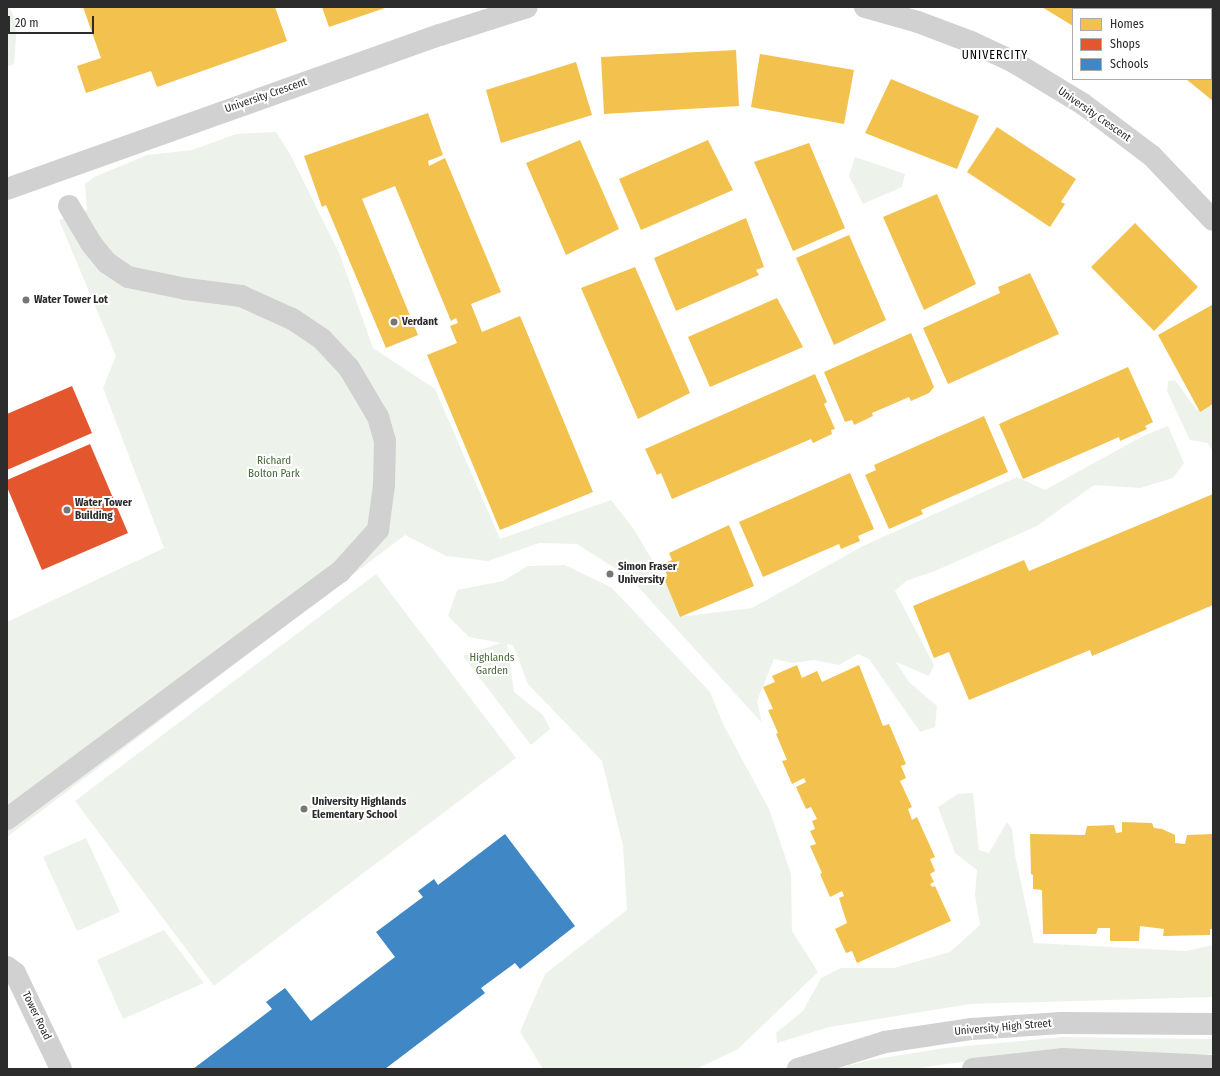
<!DOCTYPE html>
<style>
body{margin:0}
#map{position:relative;width:1220px;height:1076px;overflow:hidden;background:#fff;font-family:"Fira Sans Condensed",sans-serif}
div>[style]{position:absolute}
.green>*{inset:0;background:#edf3ea}
.homes>*{inset:0;background:#f2c14e}
.shops>*{inset:0;background:#e4572e}
.schools>*{inset:0;background:#3f88c5}
.minor>*{height:22px;margin:-11px;padding:0 11px;transform-origin:11px;border-radius:11px;background:#d1d1d1}
.dots>*{width:11px;height:11px;translate:-50% -50%;box-sizing:border-box;border:2px solid #fff;border-radius:50%}
span{translate:-50% -50%;white-space:nowrap;text-align:center;line-height:1.15;-webkit-text-stroke:4px #fff;paint-order:stroke}
.street-label{font-size:11px;color:#2c2c2c}
.poi-label{font-size:11px;color:#2c2c2c;font-weight:700}
.left{translate:0 -50%;text-align:left}
.park-label{font-size:11px;color:#476839}
.neighbourhood-label{font-size:12px;color:#000;letter-spacing:1px}
.frame{position:absolute;inset:0;border:8px solid #2c2c2c;pointer-events:none}
.legend{position:absolute;left:1072px;top:8px;width:140px;height:72px;box-sizing:border-box;background:#fff;border:1px solid #ababab;margin:0;padding:5px 7px;list-style:none;font-size:12px;color:#2c2c2c}
.legend li{display:flex;align-items:center;gap:8px;height:20px}
.legend b{width:20px;border:1px solid #ababab}
.scale{position:absolute;left:8px;top:16px;width:86px;height:18px;box-sizing:border-box;border:2px solid #2c2c2c;border-top:0;padding-left:5px;font-size:12px;line-height:14px;white-space:nowrap;color:#2c2c2c;-webkit-text-stroke:3px #fff;paint-order:stroke}
</style>
<div id="map">
<div class="green">
<i style="clip-path:polygon(7px 7px,9px 7px,17px 22px,14px 64px,7px 67px)"></i>
<i style="clip-path:polygon(276px 132px,290px 154px,340px 255px,373px 348px,435px 389px,500px 539px,611px 500px,633px 528px,686px 616px,752px 608px,863px 546px,1017px 477px,1045px 490px,1143px 436px,1168px 426px,1184px 463px,1173px 478px,1140px 488px,1094px 485px,1037px 526px,935px 571px,906px 581px,895px 591px,934px 665px,929px 676px,896px 662px,909px 682px,937px 706px,935px 727px,920px 732px,869px 659px,858px 654px,839px 665px,814px 660px,793px 663px,774px 659px,757px 701px,762px 723px,630px 578px,577px 544px,539px 543px,488px 561px,446px 556px,405px 535px,7px 837px,7px 622px,164px 548px,103px 388px,116px 356px,59px 220px,87px 210px,85px 184px,94px 177px,147px 155px,192px 150px,236px 134px)"></i>
<i style="clip-path:polygon(855px 157px,905px 174px,902px 187px,863px 204px,849px 176px)"></i>
<i style="clip-path:polygon(1175px 380px,1197px 410px,1213px 405px,1213px 452px,1208px 443px,1190px 440px,1167px 391px,1168px 381px)"></i>
<i style="clip-path:polygon(565px 565px,612px 588px,710px 692px,724px 726px,769px 809px,791px 874px,792px 931px,818px 972px,738px 1049px,696px 1069px,543px 1069px,520px 1032px,545px 974px,627px 910px,623px 846px,602px 761px,528px 684px,513px 645px,507px 644px,514px 692px,543px 715px,550px 729px,531px 745px,463px 656px,501px 643px,469px 637px,448px 616px,457px 590px,503px 581px,528px 566px)"></i>
<i style="clip-path:polygon(376px 574px,516px 758px,214px 986px,75px 801px)"></i>
<i style="clip-path:polygon(973px 793px,979px 850px,989px 853px,1007px 822px,1012px 829px,1015px 855px,1034px 943px,1186px 951px,1213px 945px,1213px 997px,970px 1004px,829px 1027px,777px 1043px,776px 1033px,803px 1011px,821px 978px,841px 968px,894px 968px,950px 952px,980px 925px,975px 895px,977px 870px,955px 853px,938px 807px,958px 794px)"></i>
<i style="clip-path:polygon(86px 838px,120px 912px,77px 931px,43px 857px)"></i>
<i style="clip-path:polygon(164px 930px,204px 983px,123px 1019px,97px 960px)"></i>
<i style="clip-path:polygon(1063px 1037px,1213px 1039px,1213px 1054px,976px 1060px,912px 1069px,835px 1069px,870px 1060px,945px 1048px)"></i>
</div>
<div class="homes">
<i style="clip-path:polygon(83px 7px,275px 7px,287px 41px,157px 87px,151px 71px,86px 93px,77px 66px,101px 58px)"></i>
<i style="clip-path:polygon(322px 7px,388px 7px,329px 27px)"></i>
<i style="clip-path:polygon(1042px 7px,1124px 7px,1073px 9px,1073px 26px)"></i>
<i style="clip-path:polygon(1213px 21px,1213px 101px,1186px 79px,1211px 79px)"></i>
<i style="clip-path:polygon(736px 50px,739px 106px,604px 114px,601px 57px)"></i>
<i style="clip-path:polygon(760px 54px,854px 70px,844px 124px,751px 107px)"></i>
<i style="clip-path:polygon(576px 62px,592px 115px,501px 143px,486px 90px)"></i>
<i style="clip-path:polygon(891px 79px,979px 116px,957px 169px,865px 133px)"></i>
<i style="clip-path:polygon(428px 113px,443px 155px,428px 161px,429px 166px,445px 158px,501px 292px,471px 304px,482px 332px,520px 316px,593px 492px,500px 530px,427px 355px,457px 343px,450px 326px,458px 323px,456px 318px,451px 321px,395px 186px,362px 199px,418px 335px,386px 348px,326px 205px,322px 207px,304px 156px)"></i>
<i style="clip-path:polygon(997px 127px,1076px 179px,1061px 202px,1065px 204px,1050px 227px,967px 172px)"></i>
<i style="clip-path:polygon(580px 140px,619px 229px,566px 255px,526px 163px)"></i>
<i style="clip-path:polygon(708px 140px,733px 190px,641px 230px,619px 179px)"></i>
<i style="clip-path:polygon(809px 143px,845px 228px,793px 251px,754px 162px)"></i>
<i style="clip-path:polygon(937px 194px,976px 284px,924px 310px,883px 217px)"></i>
<i style="clip-path:polygon(746px 218px,764px 267px,756px 270px,759px 275px,676px 311px,654px 258px)"></i>
<i style="clip-path:polygon(1135px 223px,1198px 287px,1154px 331px,1091px 267px)"></i>
<i style="clip-path:polygon(849px 235px,886px 320px,834px 345px,796px 258px)"></i>
<i style="clip-path:polygon(635px 267px,690px 393px,638px 419px,581px 288px)"></i>
<i style="clip-path:polygon(1030px 273px,1059px 334px,948px 384px,923px 328px,1000px 293px,998px 287px)"></i>
<i style="clip-path:polygon(777px 298px,803px 347px,710px 387px,688px 337px)"></i>
<i style="clip-path:polygon(1212px 305px,1213px 404px,1200px 412px,1158px 335px)"></i>
<i style="clip-path:polygon(911px 333px,934px 387px,929px 393px,911px 401px,909px 397px,872px 413px,873px 416px,854px 425px,852px 420px,845px 422px,824px 372px)"></i>
<i style="clip-path:polygon(1128px 367px,1153px 422px,1145px 426px,1147px 429px,1120px 441px,1119px 437px,1023px 479px,999px 424px)"></i>
<i style="clip-path:polygon(815px 374px,827px 402px,824px 404px,835px 429px,831px 430px,832px 434px,813px 443px,811px 439px,672px 499px,661px 473px,657px 475px,645px 449px)"></i>
<i style="clip-path:polygon(984px 416px,1008px 472px,921px 510px,923px 514px,889px 529px,865px 475px,876px 470px,874px 465px)"></i>
<i style="clip-path:polygon(850px 473px,874px 529px,858px 536px,860px 541px,841px 549px,839px 544px,763px 577px,739px 522px)"></i>
<i style="clip-path:polygon(1213px 494px,1213px 605px,1092px 656px,1090px 650px,969px 700px,949px 652px,934px 658px,913px 606px,1024px 560px,1029px 571px)"></i>
<i style="clip-path:polygon(729px 525px,754px 586px,680px 617px,663px 576px,667px 575px,662px 564px,672px 560px,669px 553px)"></i>
<i style="clip-path:polygon(797px 665px,802px 678px,817px 671px,822px 682px,859px 665px,883px 726px,889px 724px,906px 764px,901px 766px,906px 778px,900px 781px,912px 807px,908px 809px,912px 820px,917px 817px,935px 857px,930px 859px,935px 871px,930px 874px,934px 882px,930px 884px,932px 887px,935px 886px,951px 921px,857px 963px,852px 951px,846px 953px,835px 929px,847px 923px,839px 898px,844px 896px,842px 891px,830px 897px,820px 874px,822px 873px,810px 846px,816px 844px,810px 831px,815px 829px,812px 821px,817px 819px,811px 807px,806px 809px,796px 787px,806px 782px,804px 778px,792px 784px,782px 761px,787px 760px,776px 734px,778px 733px,768px 710px,773px 709px,763px 687px,775px 682px,772px 676px)"></i>
<i style="clip-path:polygon(1122px 822px,1152px 823px,1154px 828px,1162px 829px,1175px 835px,1175px 843px,1185px 844px,1187px 835px,1213px 834px,1213px 929px,1210px 929px,1210px 935px,1163px 936px,1164px 929px,1140px 926px,1139px 941px,1110px 941px,1110px 928px,1098px 928px,1096px 934px,1043px 934px,1042px 890px,1033px 889px,1033px 875px,1031px 874px,1030px 834px,1085px 835px,1087px 826px,1114px 825px,1116px 833px,1122px 832px)"></i>
</div>
<div class="shops">
<i style="clip-path:polygon(72px 386px,92px 433px,7px 470px,7px 414px)"></i>
<i style="clip-path:polygon(90px 444px,128px 533px,42px 570px,7px 487px,7px 480px)"></i>
</div>
<div class="schools">
<i style="clip-path:polygon(505px 834px,575px 926px,520px 969px,515px 963px,481px 988px,485px 993px,385px 1069px,193px 1069px,272px 1009px,266px 1002px,285px 988px,311px 1021px,395px 957px,376px 932px,423px 897px,418px 891px,434px 879px,438px 885px)"></i>
</div>
<div class="minor">
<i style="left:865px;top:7px;width:55px;rotate:15.8deg"></i>
<i style="left:918px;top:22px;width:57px;rotate:20.7deg"></i>
<i style="left:971px;top:42px;width:45px;rotate:24.9deg"></i>
<i style="left:1012px;top:61px;width:83px;rotate:31.2deg"></i>
<i style="left:1083px;top:104px;width:86px;rotate:37deg"></i>
<i style="left:1152px;top:156px;width:88px;rotate:46.4deg"></i>
<i style="left:7px;top:189px;width:460px;rotate:-19.6deg"></i>
<i style="left:440px;top:35px;width:91px;rotate:-17.8deg"></i>
<i style="left:7px;top:819px;width:415px;rotate:-36.6deg"></i>
<i style="left:340px;top:572px;width:57px;rotate:-47.9deg"></i>
<i style="left:378px;top:530px;width:45px;rotate:-82.4deg"></i>
<i style="left:384px;top:485px;width:44px;rotate:-88.7deg"></i>
<i style="left:385px;top:441px;width:25px;rotate:-106deg"></i>
<i style="left:378px;top:417px;width:57px;rotate:-120.6deg"></i>
<i style="left:349px;top:368px;width:40px;rotate:-133deg"></i>
<i style="left:322px;top:339px;width:36px;rotate:-146deg"></i>
<i style="left:292px;top:319px;width:56px;rotate:-155.7deg"></i>
<i style="left:241px;top:296px;width:55px;rotate:-172.7deg"></i>
<i style="left:186px;top:289px;width:59px;rotate:-168.3deg"></i>
<i style="left:128px;top:277px;width:25px;rotate:-146deg"></i>
<i style="left:107px;top:263px;width:26px;rotate:-129deg"></i>
<i style="left:91px;top:243px;width:43px;rotate:-120.7deg"></i>
<i style="left:7px;top:967px;width:10px;rotate:37deg"></i>
<i style="left:15px;top:973px;width:106px;rotate:64.4deg"></i>
<i style="left:798px;top:1069px;width:91px;rotate:-17.2deg"></i>
<i style="left:885px;top:1042px;width:88px;rotate:-8.5deg"></i>
<i style="left:972px;top:1029px;width:89px;rotate:-3.9deg"></i>
<i style="left:1061px;top:1023px;width:152px;rotate:0.4deg"></i>
<i style="left:973px;top:1069px;width:91px;rotate:-6.3deg"></i>
<i style="left:1063px;top:1059px;width:150px;rotate:2.7deg"></i>
</div>
<div class="dots">
<i style="left:26px;top:300px;background:#767676"></i>
<i style="left:394px;top:322px;background:#767676"></i>
<i style="left:67px;top:510px;background:#767676"></i>
<i style="left:610px;top:574px;background:#767676"></i>
<i style="left:304px;top:809px;background:#767676"></i>
</div>
<div class="street-label">
<span style="left:266px;top:96px;rotate:-19deg">University Crescent</span>
<span style="left:1094px;top:115px;rotate:35deg">University Crescent</span>
<span style="left:36px;top:1016px;rotate:64deg">Tower Road</span>
<span style="left:1003px;top:1028px;rotate:-5deg">University High Street</span>
</div>
<div class="poi-label">
<span class="left" style="left:34px;top:300px">Water Tower Lot</span>
<span class="left" style="left:402px;top:322px">Verdant</span>
<span class="left" style="left:75px;top:510px">Water Tower<br>Building</span>
<span class="left" style="left:618px;top:574px">Simon Fraser<br>University</span>
<span class="left" style="left:312px;top:809px">University Highlands<br>Elementary School</span>
</div>
<div class="park-label">
<span style="left:274px;top:468px">Richard<br>Bolton Park</span>
<span style="left:492px;top:665px">Highlands<br>Garden</span>
</div>
<div class="neighbourhood-label">
<span style="left:995px;top:56px">UNIVERCITY</span>
</div>
<div class="frame"></div>
<ul class="legend">
<li><b style="height:11px;background:#f2c14e"></b>Homes</li>
<li><b style="height:11px;background:#e4572e"></b>Shops</li>
<li><b style="height:11px;background:#3f88c5"></b>Schools</li>
</ul>
<div class="scale">20 m</div>
</div>
